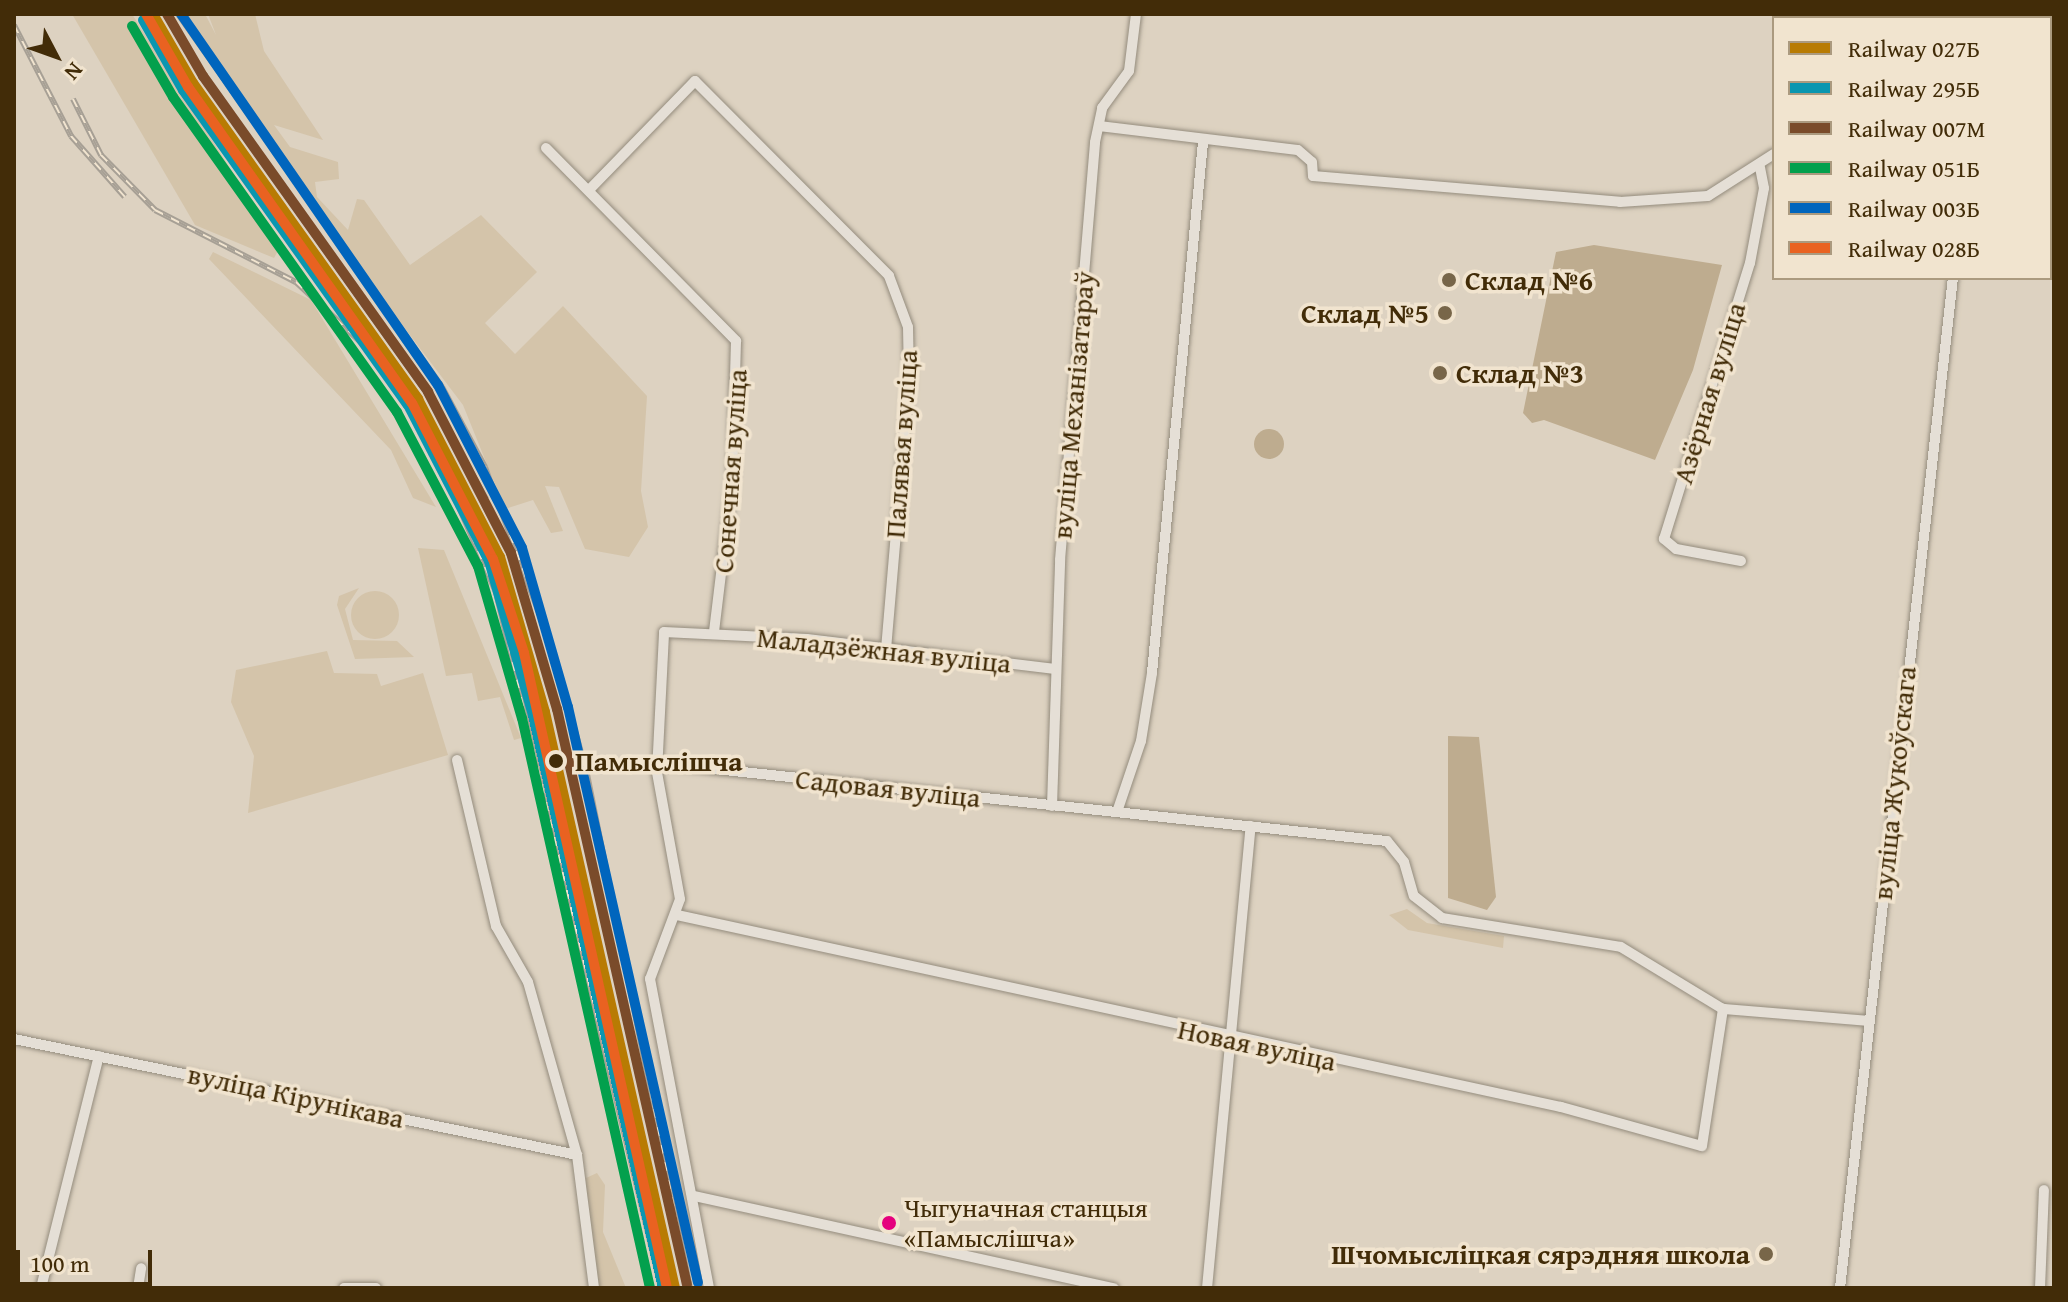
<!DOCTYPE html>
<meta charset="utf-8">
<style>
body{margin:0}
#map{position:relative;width:2068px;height:1302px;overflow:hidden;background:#ddd2c1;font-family:"Gentium Book Plus",serif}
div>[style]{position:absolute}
.green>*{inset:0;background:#d4c4aa}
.round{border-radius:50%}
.water>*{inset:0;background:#beac8f}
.roads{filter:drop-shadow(0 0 2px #948c7d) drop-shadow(0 0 2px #948c7d)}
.minor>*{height:10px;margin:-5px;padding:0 5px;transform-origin:5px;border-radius:5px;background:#e5dfd6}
.highway>*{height:14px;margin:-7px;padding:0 7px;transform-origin:7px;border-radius:7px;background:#e0dacf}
.rail>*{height:6px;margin-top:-3px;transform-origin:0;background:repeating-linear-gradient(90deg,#f1e4cf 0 9px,#a7a095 0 18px);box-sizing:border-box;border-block:2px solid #a7a095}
.rail-1>*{height:10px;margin:-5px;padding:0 5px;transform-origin:5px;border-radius:5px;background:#b87b03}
.rail-2>*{height:10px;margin:-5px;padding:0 5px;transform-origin:5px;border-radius:5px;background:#0a96b0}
.rail-3>*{height:10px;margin:-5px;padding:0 5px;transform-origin:5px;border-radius:5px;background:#7a4b2a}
.rail-4>*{height:10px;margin:-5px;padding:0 5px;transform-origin:5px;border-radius:5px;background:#03a04d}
.rail-5>*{height:10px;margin:-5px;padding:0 5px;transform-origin:5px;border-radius:5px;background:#0065bd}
.rail-6>*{height:10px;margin:-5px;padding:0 5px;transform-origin:5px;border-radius:5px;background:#e96221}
.dots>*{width:22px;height:22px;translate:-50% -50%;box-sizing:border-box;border:4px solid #f1e4cf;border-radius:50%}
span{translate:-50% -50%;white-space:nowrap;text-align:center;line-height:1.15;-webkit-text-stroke:7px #f1e4cf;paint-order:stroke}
.bus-label{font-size:26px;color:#422c08}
.left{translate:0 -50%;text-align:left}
.poi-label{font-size:28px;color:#422c08;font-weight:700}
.right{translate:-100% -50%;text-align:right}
.street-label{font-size:28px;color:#422c08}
.stop-label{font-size:28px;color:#422c08;font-weight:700}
.frame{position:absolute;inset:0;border:16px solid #422c08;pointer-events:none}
.legend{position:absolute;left:1772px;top:16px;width:280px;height:264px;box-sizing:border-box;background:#f1e4cf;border:2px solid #ab9a7f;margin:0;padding:10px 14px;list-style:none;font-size:24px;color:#422c08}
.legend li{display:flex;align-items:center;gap:16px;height:40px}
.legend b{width:40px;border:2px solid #ab9a7f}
.north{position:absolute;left:16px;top:16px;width:80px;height:80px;-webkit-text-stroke:6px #f1e4cf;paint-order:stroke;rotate:131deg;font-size:22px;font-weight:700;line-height:32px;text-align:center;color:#422c08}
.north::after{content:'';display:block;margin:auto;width:28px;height:36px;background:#422c08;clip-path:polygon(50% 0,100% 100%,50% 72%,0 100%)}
.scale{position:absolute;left:16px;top:1250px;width:136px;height:36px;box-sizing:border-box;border:4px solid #422c08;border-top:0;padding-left:10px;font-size:24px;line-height:28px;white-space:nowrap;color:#422c08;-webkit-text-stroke:6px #f1e4cf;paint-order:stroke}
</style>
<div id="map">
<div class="green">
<i style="clip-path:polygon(72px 14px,132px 14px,280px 247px,274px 258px,195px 225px)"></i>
<i style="clip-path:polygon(183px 14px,205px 14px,216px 35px,208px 14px,255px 14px,264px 51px,323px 140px,274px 125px,290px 147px,338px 162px,339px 179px,315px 182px,317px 197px,348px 230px,357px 199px,364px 200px,410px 265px,481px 215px,537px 272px,485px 323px,515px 354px,563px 306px,647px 396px,641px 491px,648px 527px,629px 557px,585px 549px,559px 487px,545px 486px,563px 531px,551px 533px,533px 500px,505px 509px,463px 405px,277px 160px)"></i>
<i style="clip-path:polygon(1991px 14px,2054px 14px,2050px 169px,2050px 18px)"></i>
<i style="clip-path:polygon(213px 252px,311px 300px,436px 507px,413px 498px,391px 450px,209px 259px)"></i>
<i style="clip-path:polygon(418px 548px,444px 550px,521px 738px,514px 740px,500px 697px,478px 701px,472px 673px,446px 676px)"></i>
<i style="clip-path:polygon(359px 588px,345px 609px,353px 640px,397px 641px,414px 657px,355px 659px,337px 605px,339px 596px)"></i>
<i class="round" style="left:351px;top:591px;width:48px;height:48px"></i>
<i style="clip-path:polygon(327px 651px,334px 673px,377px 674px,381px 686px,423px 673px,448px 755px,248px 813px,254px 756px,231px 702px,236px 670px)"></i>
<i style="clip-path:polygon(1407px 909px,1427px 923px,1504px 936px,1503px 948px,1408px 930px,1389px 915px)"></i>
<i style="clip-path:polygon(597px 1173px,605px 1185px,603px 1232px,626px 1288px,598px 1288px,586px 1204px,586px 1178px)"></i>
</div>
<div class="water">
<i style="clip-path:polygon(1594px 245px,1722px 265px,1693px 370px,1655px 460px,1544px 420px,1532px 423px,1523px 413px,1556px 252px)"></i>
<i class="round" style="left:1254px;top:429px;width:30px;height:30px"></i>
<i style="clip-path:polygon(1448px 736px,1479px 737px,1496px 897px,1487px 910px,1448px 898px)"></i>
</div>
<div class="roads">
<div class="minor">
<i style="left:1985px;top:18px;width:4px;rotate:-90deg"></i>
<i style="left:1099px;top:126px;width:200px;rotate:6.9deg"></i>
<i style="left:1298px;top:150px;width:18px;rotate:41deg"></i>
<i style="left:1312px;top:162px;width:14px;rotate:86deg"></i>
<i style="left:1313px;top:176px;width:308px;rotate:4.8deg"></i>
<i style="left:1620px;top:202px;width:88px;rotate:-3.9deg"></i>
<i style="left:1708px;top:196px;width:78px;rotate:-32.5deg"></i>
<i style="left:546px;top:148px;width:271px;rotate:45.4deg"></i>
<i style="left:736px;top:341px;width:142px;rotate:91.6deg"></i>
<i style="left:732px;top:483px;width:150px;rotate:96.9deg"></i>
<i style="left:589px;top:190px;width:152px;rotate:-45.8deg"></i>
<i style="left:695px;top:81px;width:275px;rotate:45.1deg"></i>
<i style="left:889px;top:276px;width:54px;rotate:69.6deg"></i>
<i style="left:908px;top:327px;width:54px;rotate:88.9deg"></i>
<i style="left:909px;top:381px;width:270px;rotate:94.9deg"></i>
<i style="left:1741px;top:561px;width:66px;rotate:-169.5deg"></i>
<i style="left:1676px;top:549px;width:16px;rotate:-140deg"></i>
<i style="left:1664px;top:539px;width:289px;rotate:-72.7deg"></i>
<i style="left:1750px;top:263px;width:76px;rotate:-79.4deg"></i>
<i style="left:1764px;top:188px;width:21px;rotate:-101deg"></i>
<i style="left:457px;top:760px;width:171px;rotate:76.8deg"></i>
<i style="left:496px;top:926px;width:64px;rotate:60.3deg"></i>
<i style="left:528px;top:982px;width:180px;rotate:74.2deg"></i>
<i style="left:577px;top:1155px;width:134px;rotate:82.7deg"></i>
<i style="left:659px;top:763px;width:732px;rotate:6.12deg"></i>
<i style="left:1387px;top:841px;width:27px;rotate:51deg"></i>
<i style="left:1404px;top:862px;width:35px;rotate:74deg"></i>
<i style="left:1414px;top:896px;width:36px;rotate:38deg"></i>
<i style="left:1442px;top:918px;width:181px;rotate:9.2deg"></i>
<i style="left:1621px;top:947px;width:119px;rotate:31.3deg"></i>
<i style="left:1723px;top:1009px;width:145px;rotate:4.7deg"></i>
<i style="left:1052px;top:806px;width:246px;rotate:-88.1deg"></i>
<i style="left:1060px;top:560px;width:419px;rotate:-85.2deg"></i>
<i style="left:1095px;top:142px;width:35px;rotate:-78deg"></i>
<i style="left:1102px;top:108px;width:46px;rotate:-53.9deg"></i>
<i style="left:1129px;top:71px;width:57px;rotate:-83deg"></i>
<i style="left:1117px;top:812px;width:75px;rotate:-71.3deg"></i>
<i style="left:1141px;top:741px;width:69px;rotate:-80.8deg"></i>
<i style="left:1152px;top:673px;width:533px;rotate:-84.51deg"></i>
<i style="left:677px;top:915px;width:905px;rotate:12.25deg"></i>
<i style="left:1561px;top:1107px;width:146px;rotate:15.5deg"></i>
<i style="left:1702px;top:1146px;width:139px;rotate:-81.3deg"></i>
<i style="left:14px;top:1039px;width:575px;rotate:11.64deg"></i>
<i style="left:694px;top:1196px;width:430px;rotate:12.4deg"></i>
<i style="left:41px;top:1288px;width:239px;rotate:-76deg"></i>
<i style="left:138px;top:1288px;width:20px;rotate:-81deg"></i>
<i style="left:344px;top:1288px;width:32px"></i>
<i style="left:709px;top:1288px;width:315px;rotate:-100.8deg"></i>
<i style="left:650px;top:979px;width:85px;rotate:-69.4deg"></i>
<i style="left:680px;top:899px;width:129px;rotate:-100.3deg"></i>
<i style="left:657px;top:772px;width:140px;rotate:-87.1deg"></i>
<i style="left:664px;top:632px;width:143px;rotate:2.8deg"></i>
<i style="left:807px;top:639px;width:250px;rotate:6.9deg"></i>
<i style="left:1207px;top:1288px;width:464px;rotate:-84.6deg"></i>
<i style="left:1840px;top:1288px;width:1016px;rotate:-83.62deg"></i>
<i style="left:2040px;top:1288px;width:98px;rotate:-87.7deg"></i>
</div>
<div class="highway">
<i style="left:2050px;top:176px;width:6px;rotate:-45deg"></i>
<i style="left:2050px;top:194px;width:5px;rotate:37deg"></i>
</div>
</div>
<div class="rail">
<i style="left:178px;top:14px;width:457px;rotate:54.7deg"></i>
<i style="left:442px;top:387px;width:91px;rotate:61.7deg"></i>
<i style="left:485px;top:467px;width:193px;rotate:69.7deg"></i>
<i style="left:552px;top:648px;width:131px;rotate:74.5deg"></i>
<i style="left:587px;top:774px;width:524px;rotate:78.67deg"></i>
<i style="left:14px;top:25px;width:125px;rotate:62.8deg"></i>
<i style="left:71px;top:136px;width:81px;rotate:48.5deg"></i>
<i style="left:73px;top:99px;width:63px;rotate:63.4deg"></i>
<i style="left:101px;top:155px;width:77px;rotate:45.5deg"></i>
<i style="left:155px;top:210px;width:158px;rotate:27.1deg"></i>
<i style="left:296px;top:282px;width:97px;rotate:42.9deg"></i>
<i style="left:289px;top:199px;width:237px;rotate:54.6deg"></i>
<i style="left:426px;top:392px;width:123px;rotate:60.7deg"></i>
<i style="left:364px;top:329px;width:159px;rotate:60.7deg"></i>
<i style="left:442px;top:468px;width:135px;rotate:66.5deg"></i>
<i style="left:496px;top:592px;width:715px;rotate:76.66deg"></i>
<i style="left:553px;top:692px;width:348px;rotate:77.2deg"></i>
</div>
<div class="rail-1">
<i style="left:153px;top:14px;width:80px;rotate:59.9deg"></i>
<i style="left:193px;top:83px;width:388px;rotate:54.5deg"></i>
<i style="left:418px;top:399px;width:178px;rotate:62.6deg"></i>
<i style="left:500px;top:557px;width:161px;rotate:73.8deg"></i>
<i style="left:545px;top:712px;width:590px;rotate:77.28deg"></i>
</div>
<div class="rail-2">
<i style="left:143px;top:20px;width:81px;rotate:60.3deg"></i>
<i style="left:183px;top:90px;width:387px;rotate:54.5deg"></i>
<i style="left:408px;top:405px;width:176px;rotate:62.6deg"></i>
<i style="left:489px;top:561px;width:160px;rotate:74.1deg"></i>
<i style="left:533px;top:715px;width:588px;rotate:77.22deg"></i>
</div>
<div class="rail-3">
<i style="left:167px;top:14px;width:72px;rotate:59.9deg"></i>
<i style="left:203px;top:76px;width:388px;rotate:54.5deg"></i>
<i style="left:428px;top:392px;width:181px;rotate:62.7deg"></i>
<i style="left:511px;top:553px;width:163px;rotate:73.6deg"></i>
<i style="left:557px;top:709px;width:590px;rotate:77.28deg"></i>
</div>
<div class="rail-4">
<i style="left:132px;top:26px;width:82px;rotate:60deg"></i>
<i style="left:173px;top:97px;width:387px;rotate:54.6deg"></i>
<i style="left:397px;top:412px;width:174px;rotate:62.3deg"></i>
<i style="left:478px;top:566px;width:158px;rotate:73.9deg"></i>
<i style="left:522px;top:718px;width:584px;rotate:77.34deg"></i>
</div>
<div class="rail-5">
<i style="left:181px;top:14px;width:451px;rotate:55.3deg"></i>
<i style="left:438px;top:385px;width:183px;rotate:62.7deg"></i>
<i style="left:522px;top:548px;width:166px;rotate:73.9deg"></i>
<i style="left:568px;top:707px;width:590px;rotate:77.28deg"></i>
</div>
<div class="rail-6">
<i style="left:146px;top:14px;width:84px;rotate:60.1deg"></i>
<i style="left:188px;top:87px;width:387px;rotate:54.7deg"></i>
<i style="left:412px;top:403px;width:176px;rotate:62.6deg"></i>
<i style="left:493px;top:559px;width:99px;rotate:71.7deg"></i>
<i style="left:524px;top:653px;width:651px;rotate:77.31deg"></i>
</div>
<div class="dots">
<i style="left:1449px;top:280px;background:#786649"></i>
<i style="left:1445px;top:313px;background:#786649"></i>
<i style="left:1440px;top:373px;background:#786649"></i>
<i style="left:556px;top:761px;background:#422c08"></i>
<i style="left:889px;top:1223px;background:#e5007d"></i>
<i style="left:1766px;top:1254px;background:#786649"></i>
</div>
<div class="bus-label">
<span class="left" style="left:904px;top:1223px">Чыгуначная станцыя<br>«Памыслішча»</span>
</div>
<div class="poi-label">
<span class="left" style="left:1465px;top:280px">Склад №6</span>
<span class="right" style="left:1429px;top:313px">Склад №5</span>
<span class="left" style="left:1456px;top:373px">Склад №3</span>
<span class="right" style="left:1750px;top:1254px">Шчомысліцкая сярэдняя школа</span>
</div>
<div class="street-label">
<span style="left:1709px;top:393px;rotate:-73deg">Азёрная вуліца</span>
<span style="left:1073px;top:405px;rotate:-85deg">вуліца Механізатараў</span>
<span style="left:901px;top:444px;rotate:-86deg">Палявая вуліца</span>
<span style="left:730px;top:471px;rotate:-86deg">Сонечная вуліца</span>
<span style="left:884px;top:650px;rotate:6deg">Маладзёжная вуліца</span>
<span style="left:1894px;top:783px;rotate:-84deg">вуліца Жукоўскага</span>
<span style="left:888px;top:788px;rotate:6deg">Садовая вуліца</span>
<span style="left:1257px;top:1045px;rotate:12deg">Новая вуліца</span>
<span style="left:296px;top:1096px;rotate:12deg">вуліца Кірунікава</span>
</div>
<div class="stop-label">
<span class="left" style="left:575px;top:761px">Памыслішча</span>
</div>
<div class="frame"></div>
<ul class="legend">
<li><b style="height:10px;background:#b87b03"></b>Railway 027Б</li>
<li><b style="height:10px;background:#0a96b0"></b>Railway 295Б</li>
<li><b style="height:10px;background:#7a4b2a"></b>Railway 007М</li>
<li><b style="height:10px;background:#03a04d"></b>Railway 051Б</li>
<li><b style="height:10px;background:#0065bd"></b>Railway 003Б</li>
<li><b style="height:10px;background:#e96221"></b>Railway 028Б</li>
</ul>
<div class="north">N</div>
<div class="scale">100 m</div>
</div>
